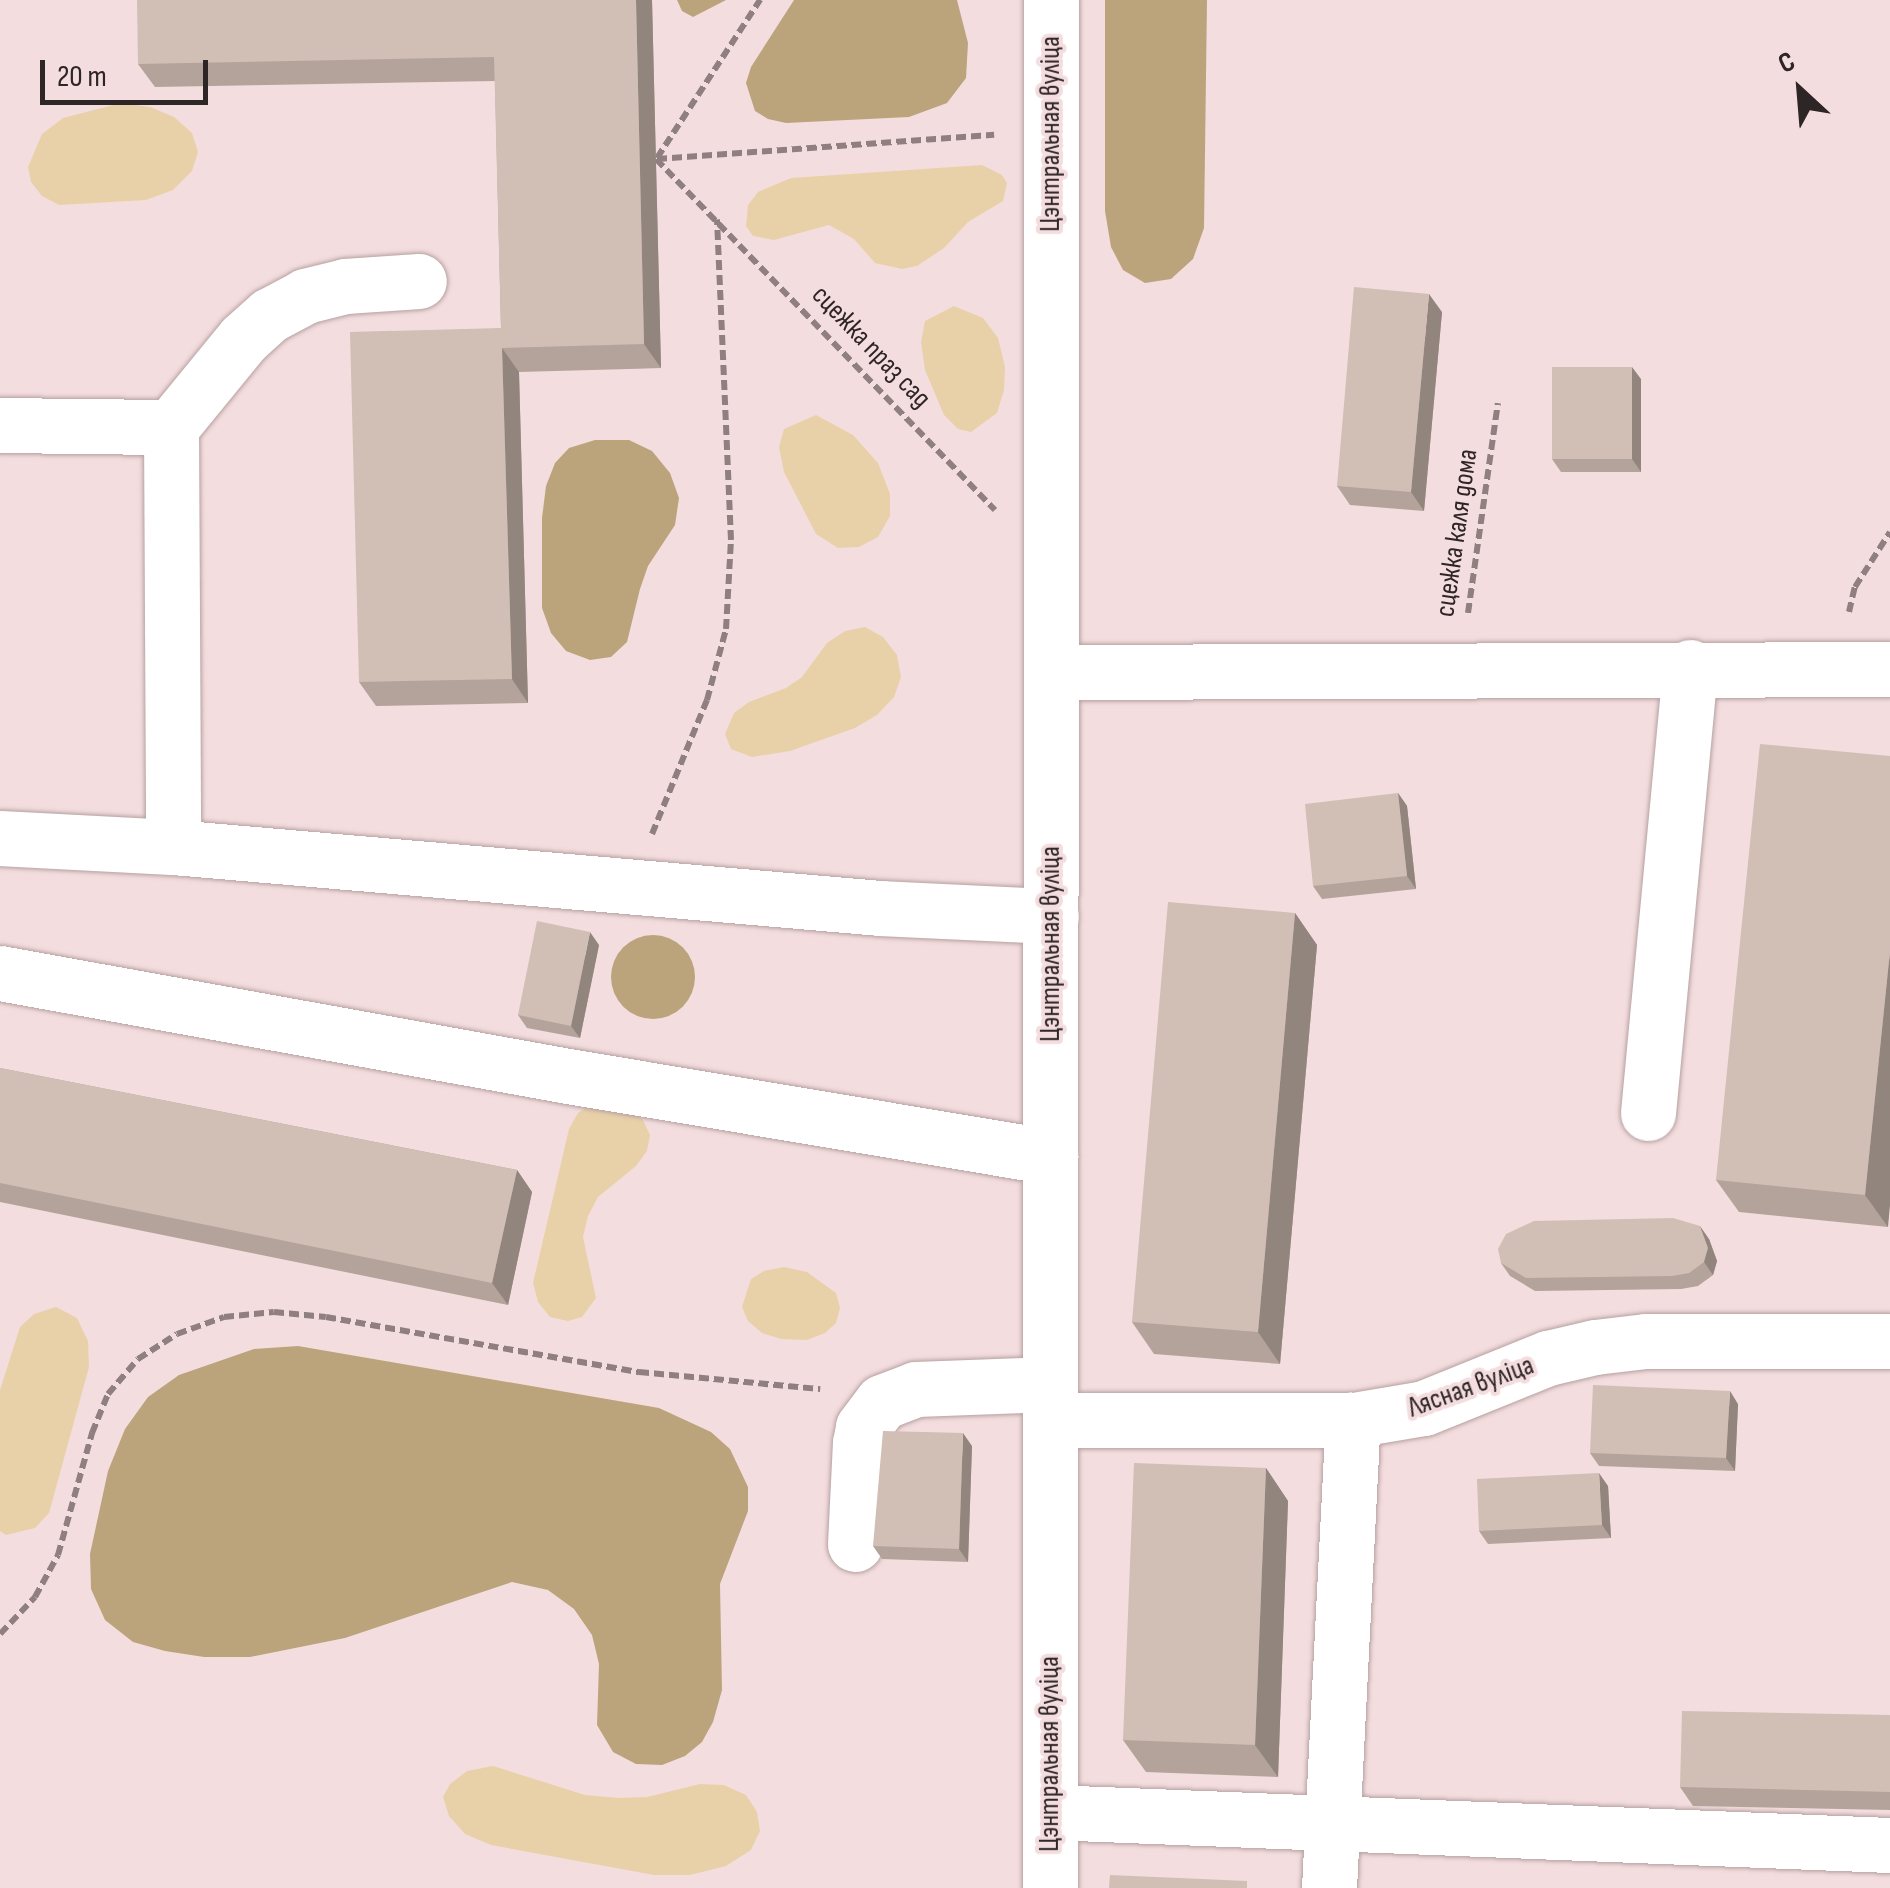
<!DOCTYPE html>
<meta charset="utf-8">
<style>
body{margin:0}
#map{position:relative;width:1890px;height:1888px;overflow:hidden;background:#f4ddde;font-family:"Sofia Sans Condensed",sans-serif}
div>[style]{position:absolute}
.green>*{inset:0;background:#e8d1a9}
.forest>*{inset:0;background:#bba47c}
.round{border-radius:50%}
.path>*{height:6px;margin-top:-3px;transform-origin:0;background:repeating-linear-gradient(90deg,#8f7f80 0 10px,transparent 0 15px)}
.roads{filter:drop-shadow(0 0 2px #b6a0a1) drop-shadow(0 0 2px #b6a0a1)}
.minor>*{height:55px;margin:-27.5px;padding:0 27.5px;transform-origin:27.5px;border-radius:27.5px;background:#fff}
.wall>*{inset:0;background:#b4a39b}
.shaded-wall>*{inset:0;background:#92857e}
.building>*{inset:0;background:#d1beb4}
span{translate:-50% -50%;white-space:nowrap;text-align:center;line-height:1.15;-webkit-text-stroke:8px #f4ddde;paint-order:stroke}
.street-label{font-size:28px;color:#2e2526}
.north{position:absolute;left:1750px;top:40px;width:100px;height:100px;-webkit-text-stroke:8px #f4ddde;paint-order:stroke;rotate:334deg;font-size:28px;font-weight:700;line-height:40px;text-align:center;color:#2e2526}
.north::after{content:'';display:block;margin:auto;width:35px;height:45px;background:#2e2526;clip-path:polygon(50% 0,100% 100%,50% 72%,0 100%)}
.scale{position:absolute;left:40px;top:60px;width:168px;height:45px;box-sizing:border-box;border:5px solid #2e2526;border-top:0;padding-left:12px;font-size:30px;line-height:35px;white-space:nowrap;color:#2e2526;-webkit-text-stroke:8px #f4ddde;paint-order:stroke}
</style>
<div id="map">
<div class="green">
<i style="clip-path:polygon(121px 103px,150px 107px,174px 117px,192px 133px,198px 152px,192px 171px,173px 190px,146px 200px,59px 205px,42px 196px,31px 182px,28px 167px,42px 134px,63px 118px)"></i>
<i style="clip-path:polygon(982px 165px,1002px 175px,1007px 183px,1003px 201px,968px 222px,944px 248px,917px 266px,902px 269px,875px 263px,854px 239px,829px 225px,774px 240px,753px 236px,746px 226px,748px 205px,758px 192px,791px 178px)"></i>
<i style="clip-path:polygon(954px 306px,983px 318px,998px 338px,1005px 367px,1004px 390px,997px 413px,971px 432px,958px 429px,944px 415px,925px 370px,921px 342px,925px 321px)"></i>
<i style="clip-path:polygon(816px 415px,853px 435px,878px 463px,890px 494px,890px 516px,878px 537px,859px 547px,838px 548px,816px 534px,784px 472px,779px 447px,784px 429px)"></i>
<i style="clip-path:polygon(865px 627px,883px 637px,897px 655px,901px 677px,894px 697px,877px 715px,855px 728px,790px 751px,752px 757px,731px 749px,725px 734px,734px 713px,749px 702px,786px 688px,802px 677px,827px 643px,845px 631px)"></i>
<i style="clip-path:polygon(592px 1104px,626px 1109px,643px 1120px,650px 1135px,647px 1151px,636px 1166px,598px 1197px,588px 1216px,583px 1237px,596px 1298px,582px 1317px,568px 1321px,550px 1317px,538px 1302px,533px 1283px,569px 1129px,578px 1113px)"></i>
<i style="clip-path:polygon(784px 1267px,807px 1272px,836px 1293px,840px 1308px,836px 1323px,825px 1333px,807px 1340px,781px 1339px,762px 1333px,748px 1321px,742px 1307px,751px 1279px,764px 1271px)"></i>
<i style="clip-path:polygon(56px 1307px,77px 1318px,88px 1341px,89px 1367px,49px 1513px,35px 1528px,6px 1535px,0 1531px,0 1390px,20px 1327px,34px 1314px)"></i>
<i style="clip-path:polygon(493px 1766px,585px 1795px,619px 1798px,647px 1797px,700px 1784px,724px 1785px,746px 1795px,757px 1812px,760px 1831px,751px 1850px,726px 1866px,690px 1875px,654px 1875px,491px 1845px,465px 1834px,449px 1816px,443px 1797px,450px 1784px,467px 1771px)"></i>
</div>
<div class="forest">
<i style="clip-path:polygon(677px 0,726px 0,693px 17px,682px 11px)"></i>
<i style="clip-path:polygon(794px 0,957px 0,968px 43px,966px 78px,947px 103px,909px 117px,786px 123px,768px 119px,755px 111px,746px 83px,751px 67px)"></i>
<i style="clip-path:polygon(1105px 0,1207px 0,1204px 228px,1193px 259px,1171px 279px,1145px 283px,1123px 270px,1111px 247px,1105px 211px)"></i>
<i style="clip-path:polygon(595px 440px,629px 440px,652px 451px,670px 473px,679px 498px,675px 525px,648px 566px,640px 589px,627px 642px,611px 657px,590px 660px,566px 651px,551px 633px,542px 608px,542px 518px,546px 486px,555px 463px,569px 448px)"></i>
<i class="round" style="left:611px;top:935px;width:84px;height:84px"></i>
<i style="clip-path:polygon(298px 1346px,659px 1408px,711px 1432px,730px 1449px,748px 1487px,748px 1511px,720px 1584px,722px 1690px,713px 1722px,702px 1742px,685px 1756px,662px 1765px,636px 1764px,613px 1752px,597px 1725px,599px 1664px,592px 1635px,574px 1609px,548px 1590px,512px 1582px,345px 1638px,250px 1657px,204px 1657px,165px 1651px,133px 1642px,105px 1620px,91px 1589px,90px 1554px,108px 1471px,125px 1429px,148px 1397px,179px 1375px,254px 1349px)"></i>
</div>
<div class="path">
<i style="left:657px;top:158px;width:189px;rotate:-56.9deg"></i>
<i style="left:656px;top:159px;width:488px;rotate:46deg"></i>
<i style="left:657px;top:159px;width:338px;rotate:-4.1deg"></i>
<i style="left:1849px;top:612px;width:26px;rotate:-77deg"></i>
<i style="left:1855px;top:587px;width:65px;rotate:-57.5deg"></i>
<i style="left:1468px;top:613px;width:212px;rotate:-81.9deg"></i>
<i style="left:652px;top:834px;width:145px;rotate:-67.7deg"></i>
<i style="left:707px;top:700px;width:73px;rotate:-75deg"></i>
<i style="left:726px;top:629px;width:89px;rotate:-86.8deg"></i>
<i style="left:731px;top:540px;width:321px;rotate:-92.5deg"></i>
<i style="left:0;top:1634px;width:51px;rotate:-46.6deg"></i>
<i style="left:35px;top:1597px;width:48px;rotate:-61.3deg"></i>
<i style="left:58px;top:1555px;width:127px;rotate:-74.4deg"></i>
<i style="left:92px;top:1433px;width:42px;rotate:-67.7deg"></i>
<i style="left:108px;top:1394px;width:46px;rotate:-49.4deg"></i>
<i style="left:138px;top:1359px;width:46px;rotate:-32.7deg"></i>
<i style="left:177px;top:1334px;width:50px;rotate:-19.9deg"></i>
<i style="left:224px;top:1317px;width:50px;rotate:-5.7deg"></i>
<i style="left:274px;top:1312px;width:52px;rotate:5.5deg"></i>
<i style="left:326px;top:1317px;width:318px;rotate:10deg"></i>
<i style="left:639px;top:1372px;width:182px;rotate:5.4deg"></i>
</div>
<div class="roads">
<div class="minor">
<i style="left:0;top:425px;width:171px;rotate:0.7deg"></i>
<i style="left:171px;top:427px;width:420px;rotate:89.7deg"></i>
<i style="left:171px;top:427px;width:114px;rotate:-50.7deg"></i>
<i style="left:243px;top:339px;width:36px;rotate:-42deg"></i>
<i style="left:270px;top:315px;width:40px;rotate:-28deg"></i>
<i style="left:305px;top:296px;width:41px;rotate:-14deg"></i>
<i style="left:345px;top:286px;width:74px;rotate:-3.9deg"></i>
<i style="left:1051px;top:672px;width:839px;rotate:-0.2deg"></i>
<i style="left:0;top:838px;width:173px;rotate:3deg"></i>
<i style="left:173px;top:847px;width:710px;rotate:4.93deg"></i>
<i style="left:880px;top:908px;width:171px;rotate:2.7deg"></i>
<i style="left:0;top:973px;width:577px;rotate:10.28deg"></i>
<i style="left:568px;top:1076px;width:489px;rotate:9.5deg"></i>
<i style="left:1648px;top:1113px;width:448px;rotate:-84.6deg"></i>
<i style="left:1050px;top:1420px;width:303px"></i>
<i style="left:1353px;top:1420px;width:72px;rotate:-9.6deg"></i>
<i style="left:1424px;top:1408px;width:134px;rotate:-22deg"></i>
<i style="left:1548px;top:1358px;width:48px;rotate:-13.2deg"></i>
<i style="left:1595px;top:1347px;width:51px;rotate:-6.7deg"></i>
<i style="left:1646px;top:1341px;width:244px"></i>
<i style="left:855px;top:1544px;width:101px;rotate:-87.2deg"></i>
<i style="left:860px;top:1443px;width:16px;rotate:-79deg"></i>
<i style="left:863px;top:1427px;width:31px;rotate:-53deg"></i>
<i style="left:882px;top:1402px;width:36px;rotate:-21deg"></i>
<i style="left:916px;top:1389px;width:134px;rotate:-2.1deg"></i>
<i style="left:1050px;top:1812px;width:841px;rotate:2.25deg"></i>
<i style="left:1050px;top:1888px;width:1888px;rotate:-89.97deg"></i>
<i style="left:1329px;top:1888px;width:469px;rotate:-87.1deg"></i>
</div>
</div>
<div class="wall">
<i style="clip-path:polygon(652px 0,661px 368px,519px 372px,528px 703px,376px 706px,359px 682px,501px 328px,495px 81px,155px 87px,138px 64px)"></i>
<i style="clip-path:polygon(1442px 312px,1424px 511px,1350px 505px,1337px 486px)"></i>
<i style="clip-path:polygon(1641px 379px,1641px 472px,1561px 472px,1552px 459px)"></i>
<i style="clip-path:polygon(1890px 756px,1888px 1227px,1739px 1212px,1716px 1180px)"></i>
<i style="clip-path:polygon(1398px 793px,1407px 806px,1416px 889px,1322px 899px,1313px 886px)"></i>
<i style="clip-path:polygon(1295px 913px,1317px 945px,1280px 1364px,1154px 1354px,1132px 1322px)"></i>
<i style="clip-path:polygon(599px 945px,580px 1038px,527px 1028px,518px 1015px)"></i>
<i style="clip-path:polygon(0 1068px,517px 1170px,532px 1192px,508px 1305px,0 1202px)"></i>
<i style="clip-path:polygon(1709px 1239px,1717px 1261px,1713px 1275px,1698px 1286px,1681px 1289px,1535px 1291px,1510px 1276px,1501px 1263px)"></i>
<i style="clip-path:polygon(1738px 1404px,1735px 1471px,1599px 1466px,1590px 1453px)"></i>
<i style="clip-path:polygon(972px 1446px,968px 1562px,882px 1559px,873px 1546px)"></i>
<i style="clip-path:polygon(1266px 1468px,1288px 1501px,1278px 1777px,1146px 1772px,1123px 1740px)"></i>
<i style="clip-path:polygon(1608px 1486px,1611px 1538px,1488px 1544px,1479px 1531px)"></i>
<i style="clip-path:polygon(1890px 1715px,1890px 1810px,1693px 1806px,1680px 1787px)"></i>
</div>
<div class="shaded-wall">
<i style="clip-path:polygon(636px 0,652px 0,661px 368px,644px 344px)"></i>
<i style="clip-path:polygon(1429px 294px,1442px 312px,1424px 511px,1411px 492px)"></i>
<i style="clip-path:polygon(502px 348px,519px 372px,528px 703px,512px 679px)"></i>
<i style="clip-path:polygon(1632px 367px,1641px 379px,1641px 472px,1632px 459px)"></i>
<i style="clip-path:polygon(1398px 793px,1407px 806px,1416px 889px,1407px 876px)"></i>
<i style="clip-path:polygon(1295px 913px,1317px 945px,1280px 1364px,1258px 1332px)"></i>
<i style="clip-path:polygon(590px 932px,599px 945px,580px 1038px,571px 1026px)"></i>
<i style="clip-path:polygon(1890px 951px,1890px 1205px,1888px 1227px,1865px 1195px)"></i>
<i style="clip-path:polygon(517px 1170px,532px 1192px,508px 1305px,492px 1283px)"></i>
<i style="clip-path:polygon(1700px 1226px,1709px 1239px,1717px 1261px,1713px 1275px,1704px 1262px)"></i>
<i style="clip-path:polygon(1730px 1391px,1738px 1404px,1735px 1471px,1726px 1458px)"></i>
<i style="clip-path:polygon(963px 1433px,972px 1446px,968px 1562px,959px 1549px)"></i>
<i style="clip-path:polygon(1266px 1468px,1288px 1501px,1278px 1777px,1255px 1745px)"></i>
<i style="clip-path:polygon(1599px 1473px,1608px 1486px,1611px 1538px,1602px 1525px)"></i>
</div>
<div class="building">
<i style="clip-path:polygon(137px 0,636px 0,644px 344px,502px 348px,512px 679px,359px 682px,350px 332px,501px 328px,494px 57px,138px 64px)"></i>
<i style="clip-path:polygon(1354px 287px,1429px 294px,1411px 492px,1337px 486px)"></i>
<i style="clip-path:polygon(1552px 367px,1632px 367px,1632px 459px,1552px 459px)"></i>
<i style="clip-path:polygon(1760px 744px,1890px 756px,1890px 951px,1865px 1195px,1716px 1180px)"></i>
<i style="clip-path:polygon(1398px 793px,1407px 876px,1313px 886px,1305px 804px)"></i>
<i style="clip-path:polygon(1168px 902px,1295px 913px,1258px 1332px,1132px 1322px)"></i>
<i style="clip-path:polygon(537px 921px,590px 932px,571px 1026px,518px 1015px)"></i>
<i style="clip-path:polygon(0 1068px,517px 1170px,492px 1283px,0 1183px)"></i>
<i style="clip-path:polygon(1673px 1218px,1700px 1226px,1708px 1248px,1704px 1262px,1689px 1273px,1672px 1276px,1526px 1278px,1501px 1263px,1498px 1249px,1506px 1234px,1534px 1221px)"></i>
<i style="clip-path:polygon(1593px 1385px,1730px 1391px,1726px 1458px,1590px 1453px)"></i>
<i style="clip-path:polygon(883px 1431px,963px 1433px,959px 1549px,873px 1546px)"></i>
<i style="clip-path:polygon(1134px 1463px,1266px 1468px,1255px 1745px,1123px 1740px)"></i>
<i style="clip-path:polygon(1599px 1473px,1602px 1525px,1479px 1531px,1477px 1479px)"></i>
<i style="clip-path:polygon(1682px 1711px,1890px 1715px,1890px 1792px,1680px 1787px)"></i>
<i style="clip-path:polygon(1110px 1875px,1247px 1881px,1247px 1888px,1109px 1888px)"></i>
</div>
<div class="street-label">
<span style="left:1051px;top:134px;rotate:-90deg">Цэнтральная вуліца</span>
<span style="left:871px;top:347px;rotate:46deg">сцежка праз сад</span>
<span style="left:1457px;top:533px;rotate:-82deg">сцежка каля дома</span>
<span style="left:1051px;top:944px;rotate:-90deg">Цэнтральная вуліца</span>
<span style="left:1471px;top:1387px;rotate:-20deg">Лясная вуліца</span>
<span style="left:1050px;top:1754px;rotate:-90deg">Цэнтральная вуліца</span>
</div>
<div class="north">С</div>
<div class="scale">20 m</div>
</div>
